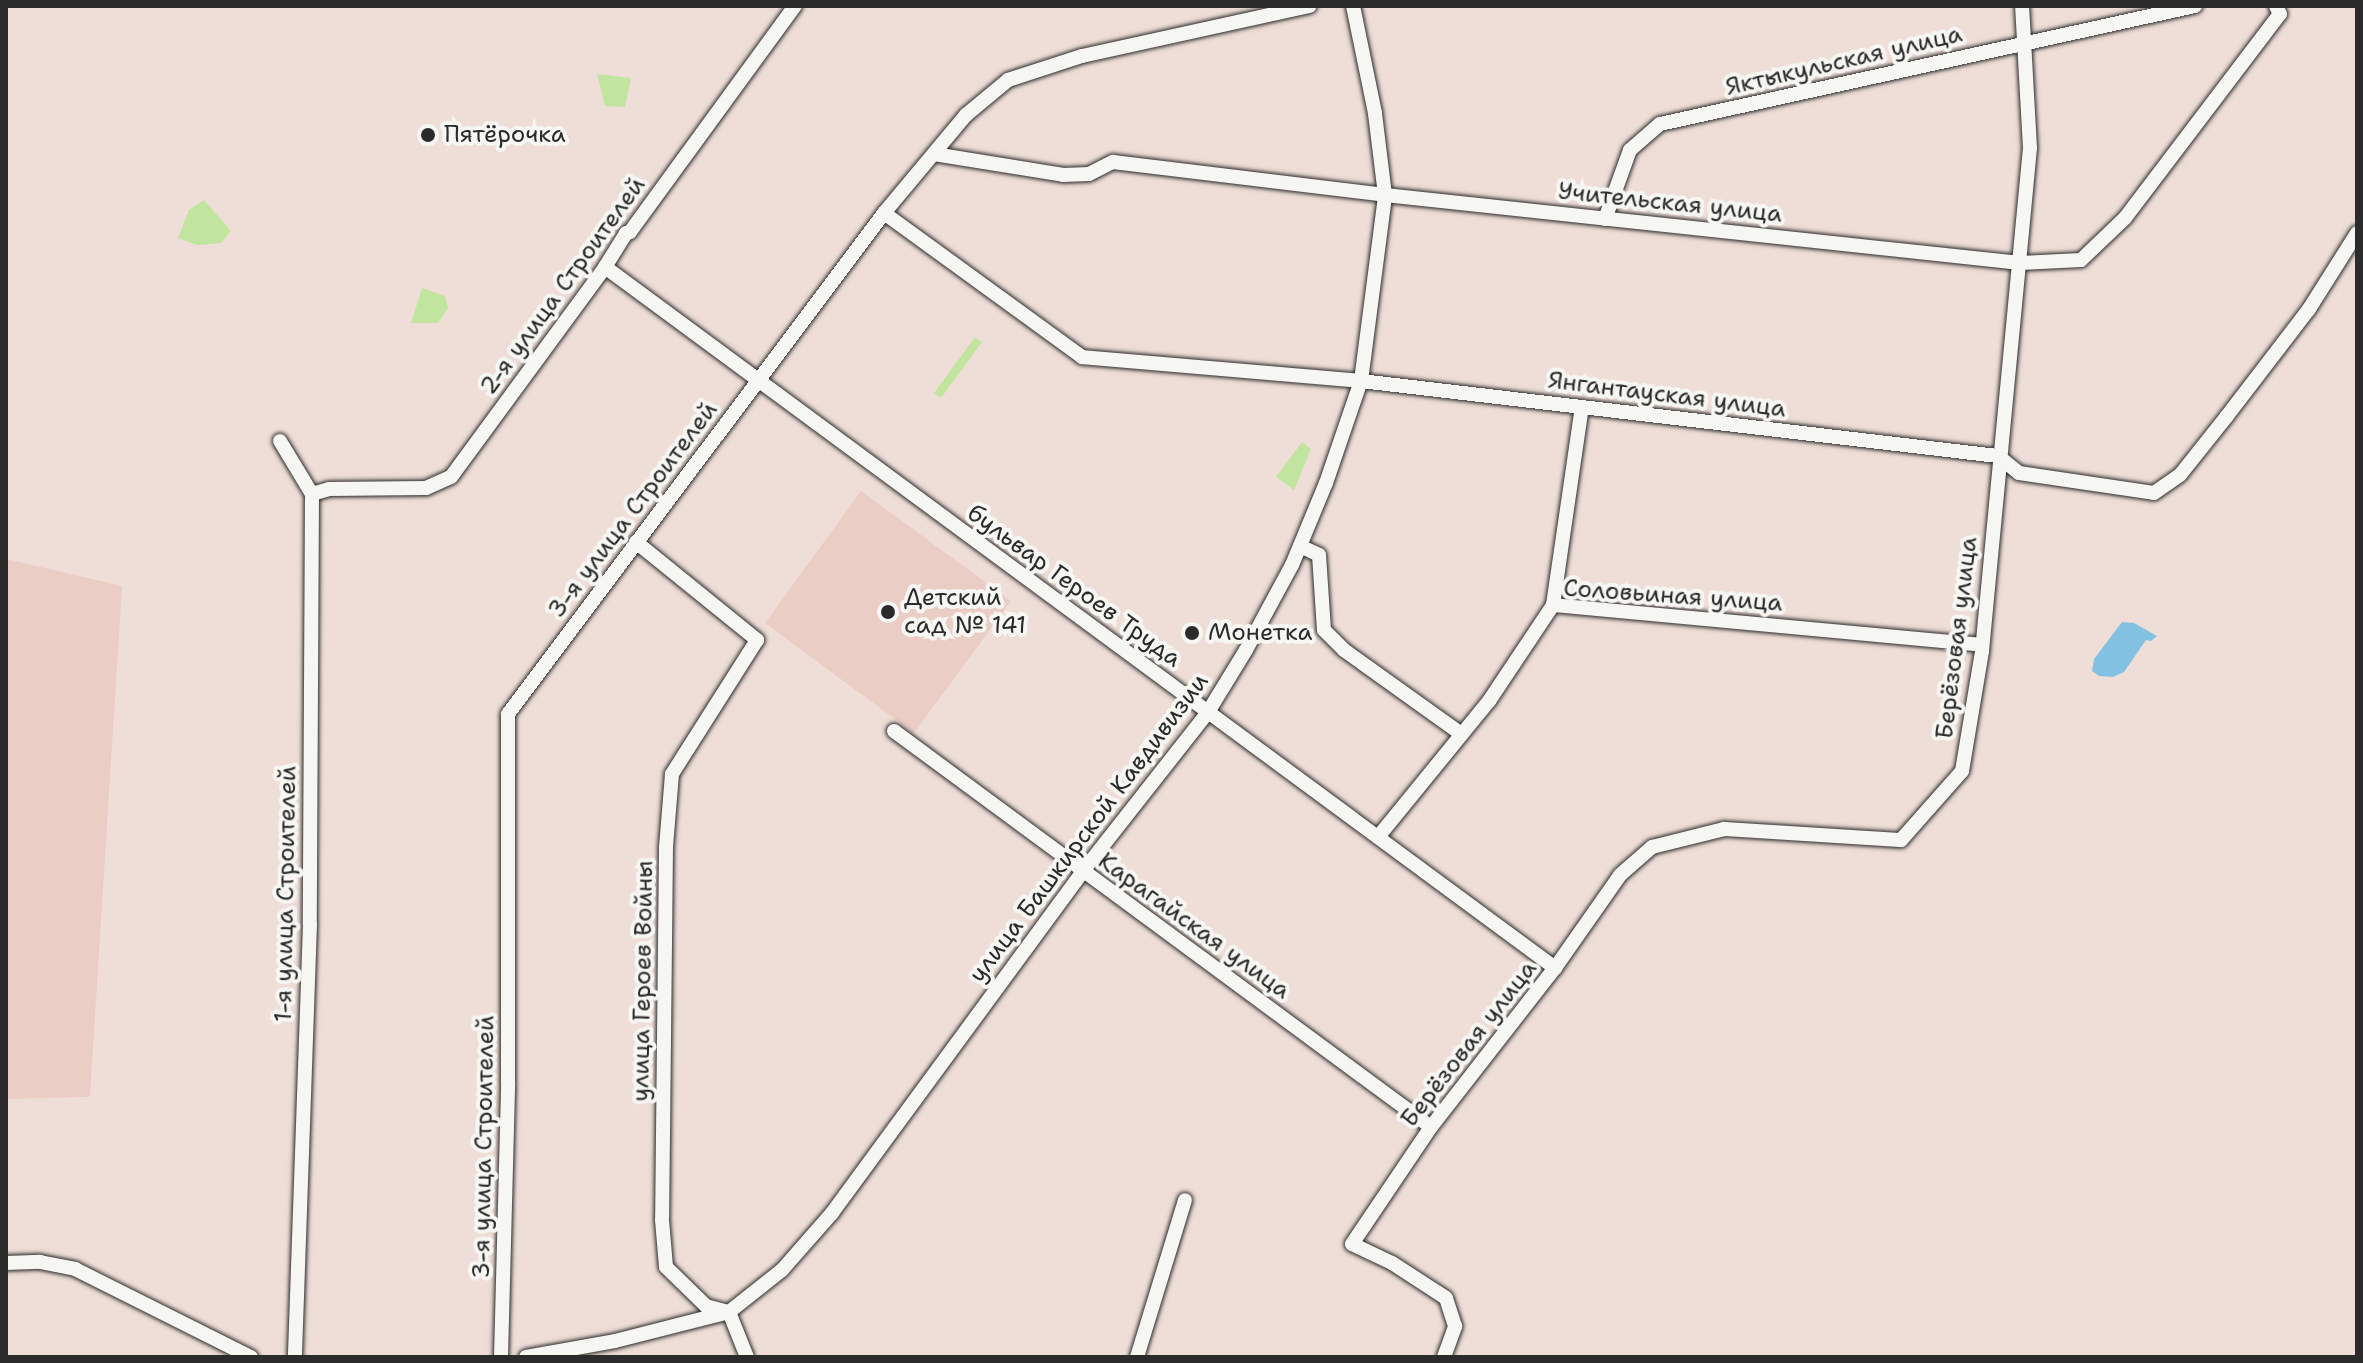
<!DOCTYPE html>
<meta charset="utf-8">
<style>
body{margin:0}
#map{position:relative;width:2363px;height:1363px;overflow:hidden;background:#efded7;font-family:"Shantell Sans",sans-serif}
div>[style]{position:absolute}
.built>*{inset:0;background:#eacdc4}
.green>*{inset:0;background:#c1e59f}
.water>*{inset:0;background:#83c1e3}
.roads{filter:drop-shadow(0 0 2px #2b2b2b) drop-shadow(0 0 2px #2b2b2b)}
.minor>*{height:14px;margin:-7px;padding:0 7px;transform-origin:7px;border-radius:7px;background:#f6f6f2}
.dots>*{width:22px;height:22px;translate:-50% -50%;box-sizing:border-box;border:4px solid #f6f6f2;border-radius:50%}
span{translate:-50% -50%;white-space:nowrap;text-align:center;line-height:1.15;-webkit-text-stroke:8px #f6f6f2;paint-order:stroke}
.street-label{font-size:24px;color:#2b2b2b}
.poi-label{font-size:24px;color:#2b2b2b}
.left{translate:0 -50%;text-align:left}
.frame{position:absolute;inset:0;border:8px solid #2b2b2b;pointer-events:none}
</style>
<div id="map">
<div class="built">
<i style="clip-path:polygon(861px 491px,1011px 601px,914px 733px,765px 623px)"></i>
<i style="clip-path:polygon(6px 559px,122px 586px,90px 1096px,85px 1097px,6px 1099px)"></i>
</div>
<div class="green">
<i style="clip-path:polygon(597px 74px,631px 78px,625px 107px,605px 106px)"></i>
<i style="clip-path:polygon(204px 200px,231px 231px,221px 243px,197px 245px,178px 238px,189px 210px)"></i>
<i style="clip-path:polygon(422px 288px,445px 296px,448px 308px,438px 323px,411px 323px)"></i>
<i style="clip-path:polygon(975px 337px,982px 342px,941px 398px,934px 393px)"></i>
<i style="clip-path:polygon(1302px 442px,1311px 449px,1294px 490px,1276px 477px)"></i>
</div>
<div class="water">
<i style="clip-path:polygon(2122px 622px,2134px 623px,2157px 636px,2151px 641px,2146px 640px,2124px 672px,2113px 677px,2099px 676px,2092px 671px,2094px 659px)"></i>
</div>
<div class="roads">
<div class="minor">
<i style="left:934px;top:154px;width:131px;rotate:9.2deg"></i>
<i style="left:1063px;top:175px;width:26px;rotate:-2deg"></i>
<i style="left:1089px;top:174px;width:27px;rotate:-27deg"></i>
<i style="left:1113px;top:162px;width:274px;rotate:6.9deg"></i>
<i style="left:1385px;top:195px;width:639px;rotate:6.11deg"></i>
<i style="left:2020px;top:263px;width:61px;rotate:-2.8deg"></i>
<i style="left:2081px;top:260px;width:61px;rotate:-43.7deg"></i>
<i style="left:2125px;top:218px;width:256px;rotate:-52.8deg"></i>
<i style="left:2280px;top:14px;width:9px;rotate:-117deg"></i>
<i style="left:884px;top:213px;width:245px;rotate:36deg"></i>
<i style="left:1082px;top:357px;width:280px;rotate:4.9deg"></i>
<i style="left:1361px;top:381px;width:641px;rotate:6.72deg"></i>
<i style="left:1998px;top:456px;width:27px;rotate:39deg"></i>
<i style="left:2019px;top:473px;width:136px;rotate:8.4deg"></i>
<i style="left:2154px;top:493px;width:32px;rotate:-35deg"></i>
<i style="left:2180px;top:475px;width:75px;rotate:-51.5deg"></i>
<i style="left:2227px;top:416px;width:135px;rotate:-52.5deg"></i>
<i style="left:2309px;top:309px;width:90px;rotate:-57.7deg"></i>
<i style="left:1605px;top:219px;width:73px;rotate:-70.1deg"></i>
<i style="left:1630px;top:150px;width:40px;rotate:-41deg"></i>
<i style="left:1660px;top:124px;width:548px;rotate:-12.44deg"></i>
<i style="left:605px;top:267px;width:1181px;rotate:36.42deg"></i>
<i style="left:280px;top:441px;width:62px;rotate:58.9deg"></i>
<i style="left:312px;top:494px;width:430px;rotate:90.3deg"></i>
<i style="left:310px;top:924px;width:433px;rotate:92deg"></i>
<i style="left:312px;top:494px;width:18px;rotate:-16deg"></i>
<i style="left:329px;top:489px;width:97px;rotate:-0.6deg"></i>
<i style="left:426px;top:488px;width:27px;rotate:-24deg"></i>
<i style="left:451px;top:477px;width:260px;rotate:-53.7deg"></i>
<i style="left:605px;top:267px;width:40px;rotate:-58deg"></i>
<i style="left:626px;top:233px;width:4px;rotate:-14deg"></i>
<i style="left:630px;top:232px;width:280px;rotate:-53.9deg"></i>
<i style="left:636px;top:542px;width:156px;rotate:39deg"></i>
<i style="left:757px;top:640px;width:159px;rotate:122.4deg"></i>
<i style="left:672px;top:774px;width:73px;rotate:94.7deg"></i>
<i style="left:666px;top:847px;width:373px;rotate:90.6deg"></i>
<i style="left:662px;top:1220px;width:47px;rotate:85.1deg"></i>
<i style="left:666px;top:1267px;width:56px;rotate:44.3deg"></i>
<i style="left:706px;top:1306px;width:23px;rotate:15deg"></i>
<i style="left:1300px;top:546px;width:21px;rotate:25deg"></i>
<i style="left:1319px;top:555px;width:75px;rotate:86.2deg"></i>
<i style="left:1324px;top:630px;width:28px;rotate:45deg"></i>
<i style="left:1344px;top:650px;width:143px;rotate:35.6deg"></i>
<i style="left:1553px;top:605px;width:200px;rotate:-81.7deg"></i>
<i style="left:894px;top:731px;width:667px;rotate:36.41deg"></i>
<i style="left:1378px;top:837px;width:176px;rotate:-50.8deg"></i>
<i style="left:1489px;top:701px;width:115px;rotate:-56.3deg"></i>
<i style="left:1553px;top:605px;width:430px;rotate:5.3deg"></i>
<i style="left:6px;top:1263px;width:34px;rotate:-2deg"></i>
<i style="left:40px;top:1262px;width:36px;rotate:11deg"></i>
<i style="left:75px;top:1269px;width:197px;rotate:26.6deg"></i>
<i style="left:729px;top:1312px;width:48px;rotate:68.2deg"></i>
<i style="left:501px;top:1357px;width:274px;rotate:-88.5deg"></i>
<i style="left:508px;top:1083px;width:369px;rotate:-90deg"></i>
<i style="left:508px;top:714px;width:626px;rotate:-53.11deg"></i>
<i style="left:884px;top:213px;width:128px;rotate:-50.1deg"></i>
<i style="left:966px;top:115px;width:55px;rotate:-39.8deg"></i>
<i style="left:1008px;top:80px;width:78px;rotate:-18deg"></i>
<i style="left:1082px;top:56px;width:233px;rotate:-12.4deg"></i>
<i style="left:526px;top:1357px;width:90px;rotate:-10.2deg"></i>
<i style="left:615px;top:1341px;width:118px;rotate:-14.3deg"></i>
<i style="left:729px;top:1312px;width:68px;rotate:-38.4deg"></i>
<i style="left:782px;top:1270px;width:76px;rotate:-48.7deg"></i>
<i style="left:832px;top:1213px;width:424px;rotate:-53.7deg"></i>
<i style="left:1083px;top:871px;width:202px;rotate:-51.8deg"></i>
<i style="left:1208px;top:712px;width:73px;rotate:-58.5deg"></i>
<i style="left:1246px;top:650px;width:97px;rotate:-61.6deg"></i>
<i style="left:1292px;top:565px;width:89px;rotate:-67.5deg"></i>
<i style="left:1326px;top:483px;width:108px;rotate:-71.1deg"></i>
<i style="left:1361px;top:381px;width:188px;rotate:-82.6deg"></i>
<i style="left:1385px;top:195px;width:83px;rotate:-97deg"></i>
<i style="left:1375px;top:113px;width:109px;rotate:-101.6deg"></i>
<i style="left:1137px;top:1357px;width:164px;rotate:-73deg"></i>
<i style="left:1444px;top:1357px;width:33px;rotate:-70deg"></i>
<i style="left:1455px;top:1326px;width:29px;rotate:-108deg"></i>
<i style="left:1446px;top:1298px;width:64px;rotate:-147.1deg"></i>
<i style="left:1392px;top:1263px;width:44px;rotate:-154.6deg"></i>
<i style="left:1352px;top:1244px;width:141px;rotate:-56deg"></i>
<i style="left:1431px;top:1127px;width:202px;rotate:-52.1deg"></i>
<i style="left:1555px;top:968px;width:113px;rotate:-55deg"></i>
<i style="left:1620px;top:875px;width:43px;rotate:-41.2deg"></i>
<i style="left:1652px;top:847px;width:74px;rotate:-14deg"></i>
<i style="left:1724px;top:829px;width:177px;rotate:3.6deg"></i>
<i style="left:1901px;top:840px;width:92px;rotate:-48.5deg"></i>
<i style="left:1962px;top:771px;width:122px;rotate:-80.5deg"></i>
<i style="left:1982px;top:651px;width:505px;rotate:-84.55deg"></i>
<i style="left:2030px;top:148px;width:142px;rotate:-93.2deg"></i>
</div>
</div>
<div class="dots">
<i style="left:428px;top:135px;background:#2b2b2b"></i>
<i style="left:888px;top:612px;background:#2b2b2b"></i>
<i style="left:1192px;top:633px;background:#2b2b2b"></i>
</div>
<div class="street-label">
<span style="left:1844px;top:61px;rotate:-13deg">Яктыкульская улица</span>
<span style="left:1670px;top:203px;rotate:6deg">Учительская улица</span>
<span style="left:563px;top:286px;rotate:-54deg">2-я улица Строителей</span>
<span style="left:1667px;top:395px;rotate:7deg">Янгантауская улица</span>
<span style="left:633px;top:510px;rotate:-53deg">3-я улица Строителей</span>
<span style="left:1074px;top:586px;rotate:36deg">бульвар Героев Труда</span>
<span style="left:1673px;top:596px;rotate:4deg">Соловьиная улица</span>
<span style="left:1957px;top:638px;rotate:-83deg">Берёзовая улица</span>
<span style="left:1089px;top:828px;rotate:-53deg">улица Башкирской Кавдивизии</span>
<span style="left:286px;top:894px;rotate:-89deg">1-я улица Строителей</span>
<span style="left:1194px;top:926px;rotate:36deg">Карагайская улица</span>
<span style="left:643px;top:981px;rotate:-89deg">улица Героев Войны</span>
<span style="left:1469px;top:1044px;rotate:-52deg">Берёзовая улица</span>
<span style="left:484px;top:1147px;rotate:-89deg">3-я улица Строителей</span>
</div>
<div class="poi-label">
<span class="left" style="left:444px;top:135px">Пятёрочка</span>
<span class="left" style="left:904px;top:612px">Детский<br>сад № 141</span>
<span class="left" style="left:1208px;top:633px">Монетка</span>
</div>
<div class="frame"></div>
</div>
